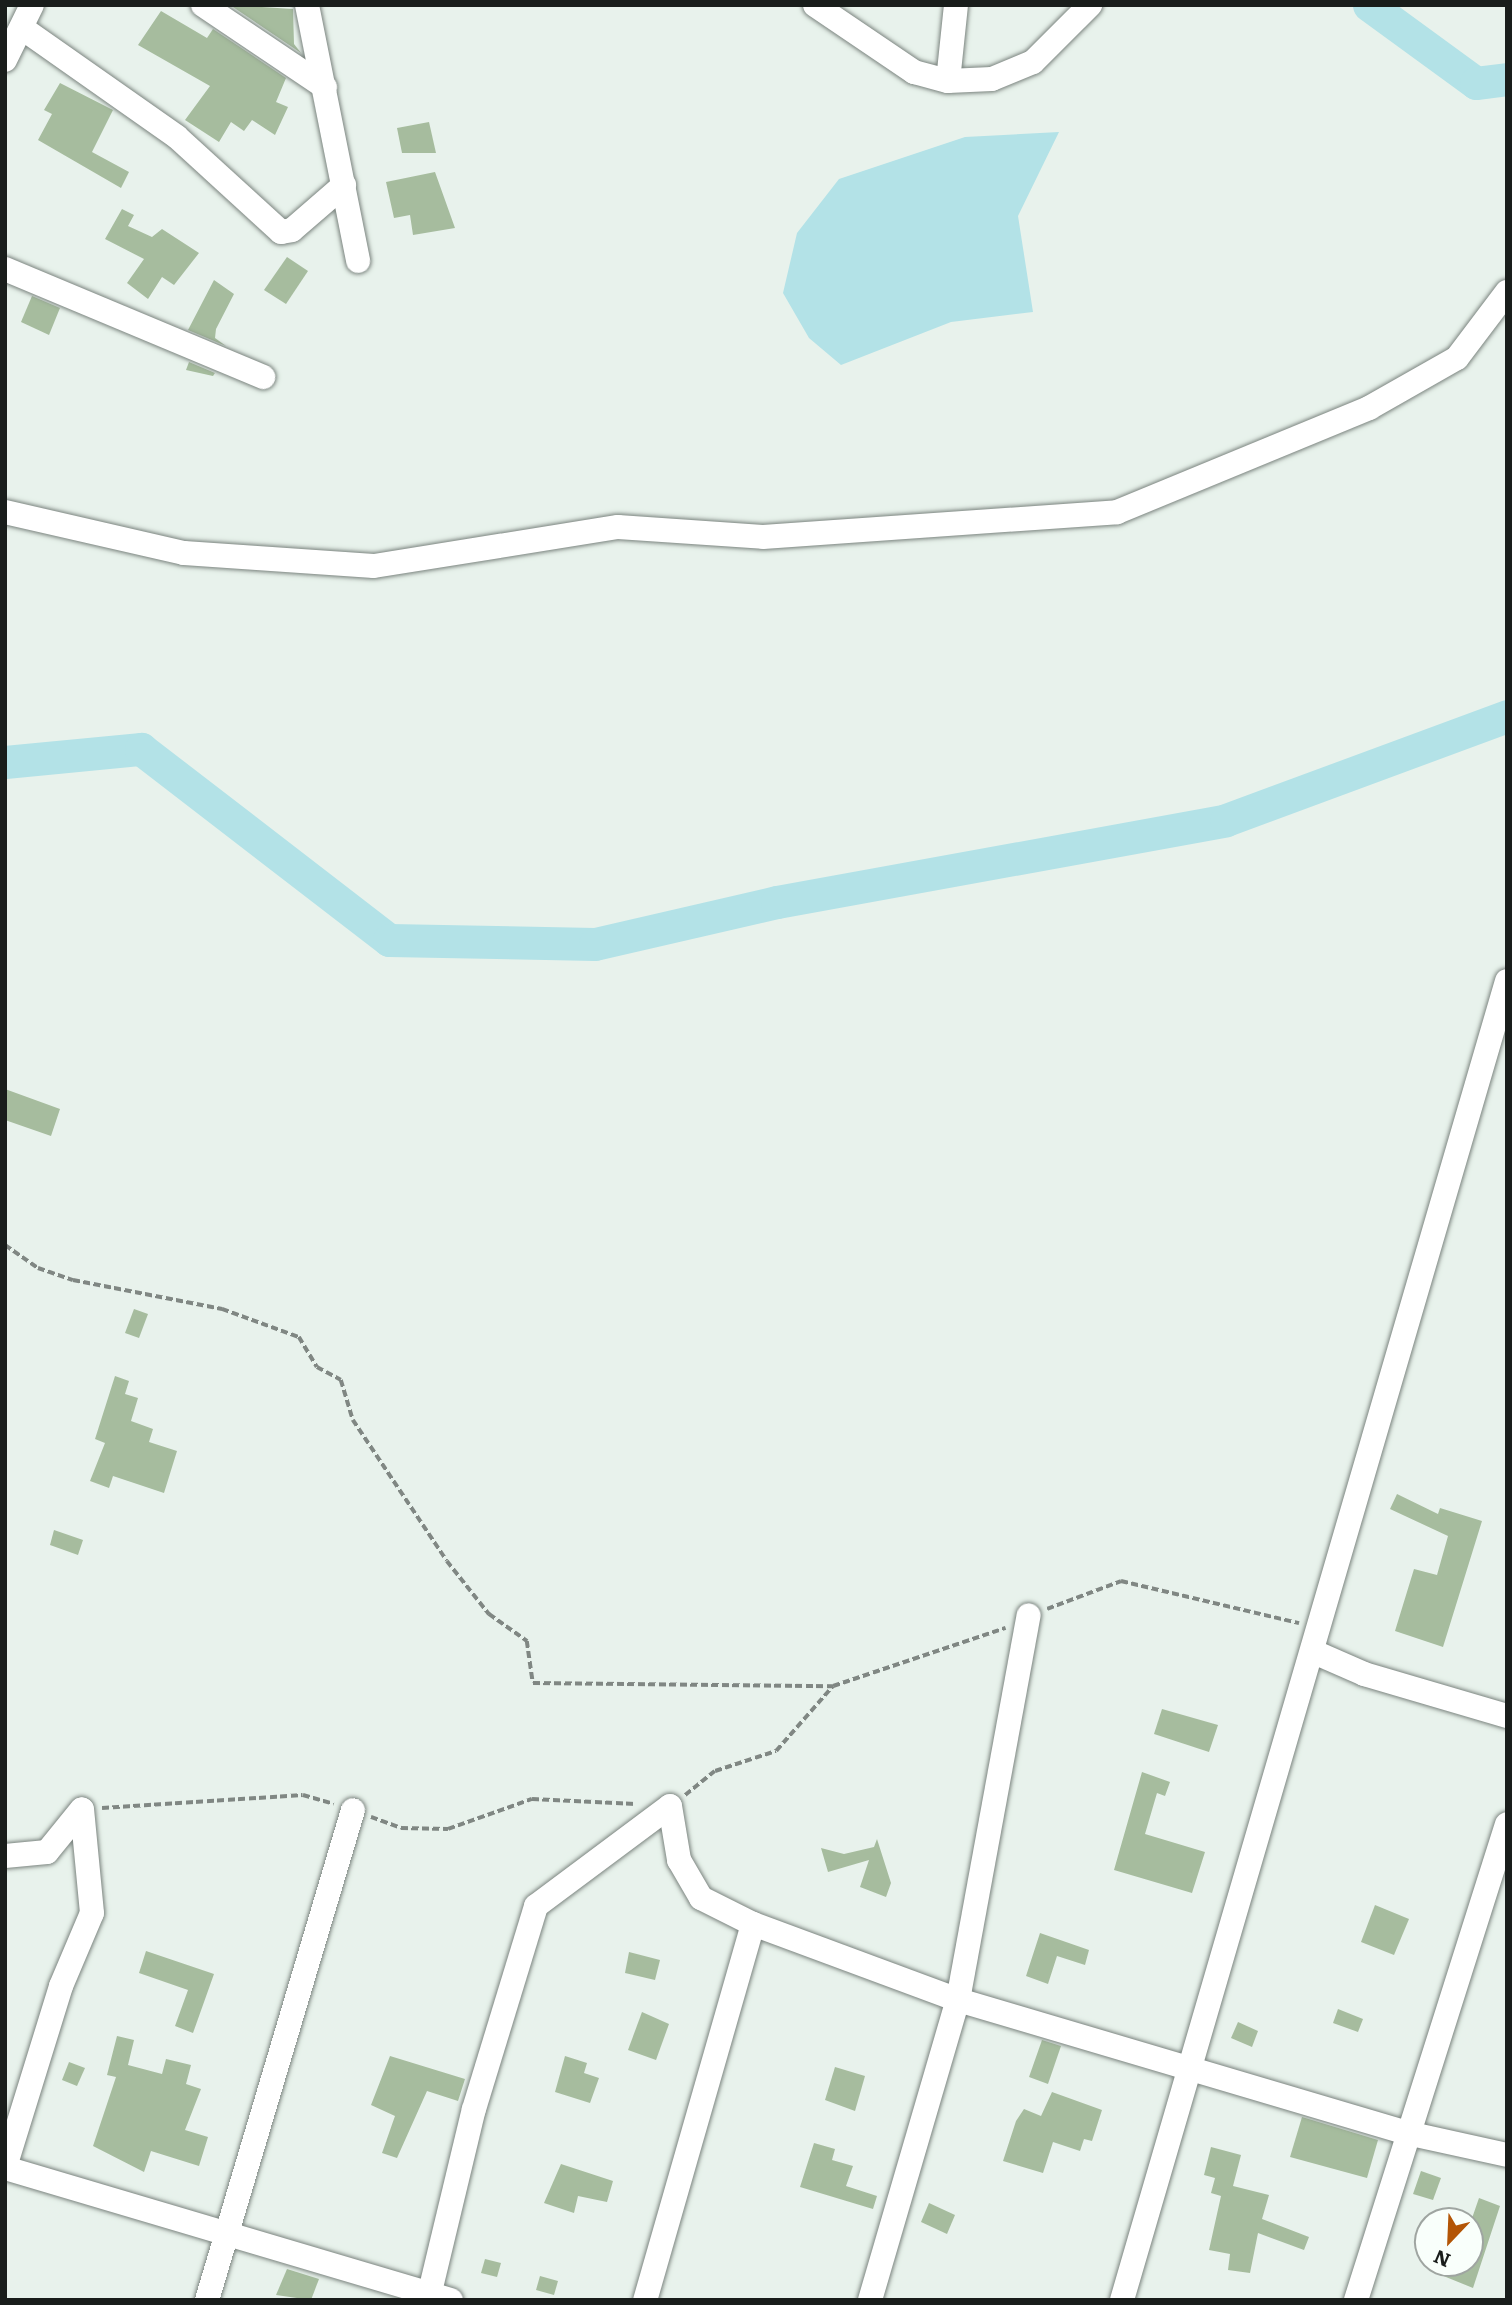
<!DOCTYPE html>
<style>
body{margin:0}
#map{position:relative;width:1512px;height:2305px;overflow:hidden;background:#e8f2ec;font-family:Literata,serif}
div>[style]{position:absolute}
.water>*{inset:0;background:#b3e2e7}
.river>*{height:33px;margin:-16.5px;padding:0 16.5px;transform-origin:16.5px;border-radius:16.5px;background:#b3e2e7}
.building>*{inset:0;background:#a6bc9e}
.path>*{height:3.5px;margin-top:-1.75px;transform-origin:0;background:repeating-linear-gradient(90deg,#808783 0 7px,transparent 0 10.5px)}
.roads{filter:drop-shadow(0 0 2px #7b847f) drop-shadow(0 0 2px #7b847f)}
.minor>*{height:24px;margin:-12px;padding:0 12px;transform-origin:12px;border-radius:12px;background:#fff}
span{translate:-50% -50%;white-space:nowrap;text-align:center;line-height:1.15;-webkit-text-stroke:5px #f9fffb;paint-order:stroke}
.frame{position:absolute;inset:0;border:7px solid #191d1b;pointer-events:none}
.north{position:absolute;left:1414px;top:2207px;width:70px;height:70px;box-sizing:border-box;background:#f9fffb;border:2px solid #9fa5a1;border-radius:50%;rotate:203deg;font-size:19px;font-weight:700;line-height:28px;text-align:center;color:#191d1b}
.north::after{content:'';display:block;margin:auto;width:24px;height:32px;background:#b35506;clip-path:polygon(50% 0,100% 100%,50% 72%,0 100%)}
</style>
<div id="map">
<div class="water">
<i style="clip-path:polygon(1059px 132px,1018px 216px,1033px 312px,951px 322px,841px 365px,809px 338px,783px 293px,797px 233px,839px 179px,965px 137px)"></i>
</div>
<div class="river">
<i style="left:1369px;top:5px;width:132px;rotate:36.1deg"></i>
<i style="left:1476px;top:83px;width:31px;rotate:-7deg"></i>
<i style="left:5px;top:762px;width:137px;rotate:-5.5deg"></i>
<i style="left:141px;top:749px;width:313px;rotate:37.6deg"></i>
<i style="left:389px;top:940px;width:206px;rotate:1.1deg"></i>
<i style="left:595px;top:944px;width:187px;rotate:-13deg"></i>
<i style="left:777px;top:902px;width:456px;rotate:-10.3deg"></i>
<i style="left:1226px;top:820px;width:300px;rotate:-20.3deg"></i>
</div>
<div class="building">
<i style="clip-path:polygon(230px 5px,293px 9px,294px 44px,301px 53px)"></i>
<i style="clip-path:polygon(161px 11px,207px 38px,213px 29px,286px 78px,276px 102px,288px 107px,275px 135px,252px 120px,244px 131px,231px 122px,219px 142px,185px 120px,210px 86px,138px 45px)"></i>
<i style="clip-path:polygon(60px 83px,113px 110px,92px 152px,129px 172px,121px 188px,38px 140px,52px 114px,44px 110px)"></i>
<i style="clip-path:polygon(429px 122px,436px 153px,402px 153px,397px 128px)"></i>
<i style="clip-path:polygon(435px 172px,455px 228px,413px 235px,410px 215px,394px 218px,386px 182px)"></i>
<i style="clip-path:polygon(122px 209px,134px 215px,128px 226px,152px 237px,162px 229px,199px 253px,174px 285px,162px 277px,148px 299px,127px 283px,144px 259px,105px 239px)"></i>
<i style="clip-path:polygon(287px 257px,308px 271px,286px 304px,264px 290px)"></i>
<i style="clip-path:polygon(214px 280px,234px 294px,216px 329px,215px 338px,226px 346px,188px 330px)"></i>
<i style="clip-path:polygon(32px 296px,60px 308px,49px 335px,21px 322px)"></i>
<i style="clip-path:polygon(189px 362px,215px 373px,213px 376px,186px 370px)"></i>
<i style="clip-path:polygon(5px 1089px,60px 1109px,51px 1136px,5px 1120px)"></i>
<i style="clip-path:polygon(134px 1309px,148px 1314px,139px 1338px,125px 1333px)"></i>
<i style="clip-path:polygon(115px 1376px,129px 1381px,125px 1394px,138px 1398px,131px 1421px,153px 1429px,149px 1442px,177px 1451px,164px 1493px,113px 1476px,109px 1488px,90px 1481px,105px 1443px,95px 1439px)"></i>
<i style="clip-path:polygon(1397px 1494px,1438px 1514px,1440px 1508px,1482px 1521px,1443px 1647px,1395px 1631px,1414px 1569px,1437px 1575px,1448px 1536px,1390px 1509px)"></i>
<i style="clip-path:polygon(54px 1530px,83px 1540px,78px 1555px,50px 1545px)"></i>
<i style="clip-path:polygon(1162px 1709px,1218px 1725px,1209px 1752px,1154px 1734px)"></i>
<i style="clip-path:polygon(1142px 1772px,1170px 1782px,1165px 1796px,1157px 1793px,1145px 1834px,1205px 1852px,1192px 1893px,1114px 1870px)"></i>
<i style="clip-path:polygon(877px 1839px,891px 1883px,886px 1897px,860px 1887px,869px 1860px,828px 1872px,821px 1848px,844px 1854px,874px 1847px)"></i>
<i style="clip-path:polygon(1375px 1905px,1409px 1919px,1394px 1955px,1361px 1942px)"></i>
<i style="clip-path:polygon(1040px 1933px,1089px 1950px,1085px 1965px,1057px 1956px,1048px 1984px,1026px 1976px)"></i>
<i style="clip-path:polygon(146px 1951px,214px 1974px,193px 2033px,175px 2026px,188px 1990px,139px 1973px)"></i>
<i style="clip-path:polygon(629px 1952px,660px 1960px,655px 1980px,625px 1973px)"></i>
<i style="clip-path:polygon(1338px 2009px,1363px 2019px,1358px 2032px,1333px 2023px)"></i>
<i style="clip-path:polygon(642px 2012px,669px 2024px,656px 2060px,628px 2050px)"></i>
<i style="clip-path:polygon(1238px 2022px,1258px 2031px,1252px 2047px,1231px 2038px)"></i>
<i style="clip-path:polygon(117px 2036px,134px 2040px,128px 2065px,162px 2074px,166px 2059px,191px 2065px,186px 2084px,201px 2089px,185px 2130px,208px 2137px,199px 2166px,151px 2151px,144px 2172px,93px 2146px,116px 2077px,107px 2075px)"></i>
<i style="clip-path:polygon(1042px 2040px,1061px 2046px,1048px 2084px,1029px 2077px)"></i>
<i style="clip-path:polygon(390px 2056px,465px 2079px,458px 2101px,427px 2091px,397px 2158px,382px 2153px,395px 2116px,371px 2105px)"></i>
<i style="clip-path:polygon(565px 2056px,587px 2063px,584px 2073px,599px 2078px,590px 2103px,555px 2092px)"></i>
<i style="clip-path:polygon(69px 2062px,85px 2068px,77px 2086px,62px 2080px)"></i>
<i style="clip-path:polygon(835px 2067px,865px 2076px,855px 2111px,825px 2100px)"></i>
<i style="clip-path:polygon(1052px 2092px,1102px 2110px,1092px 2141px,1084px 2139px,1080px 2151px,1053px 2142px,1043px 2173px,1003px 2161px,1016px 2121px,1024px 2109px,1041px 2116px)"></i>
<i style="clip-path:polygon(1302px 2117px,1378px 2140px,1367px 2178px,1290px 2157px)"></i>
<i style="clip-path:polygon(814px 2143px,835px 2149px,832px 2160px,853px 2166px,846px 2186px,877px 2196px,873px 2209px,800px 2187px)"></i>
<i style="clip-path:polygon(1211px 2147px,1241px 2155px,1233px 2186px,1269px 2195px,1262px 2219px,1309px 2237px,1304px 2250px,1258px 2233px,1250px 2273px,1228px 2270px,1230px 2254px,1209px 2250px,1221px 2196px,1211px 2193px,1215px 2178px,1204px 2175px)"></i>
<i style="clip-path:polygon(561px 2164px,613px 2181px,607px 2202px,578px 2196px,574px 2213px,544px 2203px)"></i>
<i style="clip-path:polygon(1421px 2171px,1441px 2178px,1433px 2200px,1413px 2194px)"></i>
<i style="clip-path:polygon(1479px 2198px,1500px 2206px,1473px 2288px,1441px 2275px,1444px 2263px,1470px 2263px,1470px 2224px)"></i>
<i style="clip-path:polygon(929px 2203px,955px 2215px,947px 2234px,921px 2222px)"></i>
<i style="clip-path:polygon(485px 2259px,501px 2263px,497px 2277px,481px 2273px)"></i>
<i style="clip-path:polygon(287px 2269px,319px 2279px,311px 2300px,276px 2295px)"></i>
<i style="clip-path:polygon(540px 2276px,558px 2281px,554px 2295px,536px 2290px)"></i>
</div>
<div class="path">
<i style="left:5px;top:1245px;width:40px;rotate:34.9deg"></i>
<i style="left:38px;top:1268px;width:37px;rotate:19deg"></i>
<i style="left:73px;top:1280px;width:152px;rotate:11deg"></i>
<i style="left:222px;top:1309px;width:82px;rotate:20deg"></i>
<i style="left:299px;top:1337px;width:35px;rotate:59deg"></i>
<i style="left:317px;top:1367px;width:27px;rotate:28deg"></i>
<i style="left:341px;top:1380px;width:42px;rotate:73.3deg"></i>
<i style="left:353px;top:1420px;width:169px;rotate:56.3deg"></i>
<i style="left:447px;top:1561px;width:68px;rotate:51.6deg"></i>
<i style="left:489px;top:1614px;width:47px;rotate:35.4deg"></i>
<i style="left:527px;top:1641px;width:42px;rotate:81.9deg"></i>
<i style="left:533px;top:1683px;width:300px;rotate:0.6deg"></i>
<i style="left:1047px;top:1609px;width:79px;rotate:-20.7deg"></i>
<i style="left:1121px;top:1581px;width:183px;rotate:13.3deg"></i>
<i style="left:685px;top:1795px;width:38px;rotate:-39deg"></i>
<i style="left:715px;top:1771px;width:64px;rotate:-18.2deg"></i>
<i style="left:776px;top:1751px;width:86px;rotate:-48.8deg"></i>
<i style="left:833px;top:1686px;width:182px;rotate:-18.6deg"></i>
<i style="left:102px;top:1808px;width:201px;rotate:-3.7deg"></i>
<i style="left:303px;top:1795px;width:32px;rotate:16deg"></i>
<i style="left:371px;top:1817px;width:32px;rotate:20deg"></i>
<i style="left:401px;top:1828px;width:47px;rotate:1.2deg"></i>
<i style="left:448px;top:1829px;width:89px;rotate:-19.7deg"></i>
<i style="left:532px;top:1799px;width:104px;rotate:2.8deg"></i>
</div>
<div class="roads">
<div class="minor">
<i style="left:203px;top:5px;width:147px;rotate:33.9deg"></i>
<i style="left:307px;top:5px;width:261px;rotate:78.7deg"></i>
<i style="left:815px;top:5px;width:120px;rotate:34.1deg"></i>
<i style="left:914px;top:72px;width:35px;rotate:15deg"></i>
<i style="left:948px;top:81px;width:44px;rotate:-2.6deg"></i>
<i style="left:992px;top:79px;width:44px;rotate:-22.5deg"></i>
<i style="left:1033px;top:62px;width:81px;rotate:-45deg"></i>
<i style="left:22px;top:28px;width:189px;rotate:35.1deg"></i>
<i style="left:177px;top:137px;width:141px;rotate:42.4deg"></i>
<i style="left:281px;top:232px;width:11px;rotate:-10deg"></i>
<i style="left:292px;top:230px;width:69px;rotate:-40.9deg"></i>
<i style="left:5px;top:60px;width:61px;rotate:-63.9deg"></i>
<i style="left:948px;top:81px;width:76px;rotate:-84deg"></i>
<i style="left:5px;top:269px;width:280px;rotate:22.7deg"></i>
<i style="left:5px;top:512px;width:184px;rotate:12.9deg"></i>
<i style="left:184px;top:553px;width:190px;rotate:3.9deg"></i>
<i style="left:374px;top:566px;width:247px;rotate:-9.1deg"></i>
<i style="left:618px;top:527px;width:145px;rotate:3.9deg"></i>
<i style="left:763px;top:537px;width:355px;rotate:-4deg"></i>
<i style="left:1117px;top:512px;width:273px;rotate:-22.4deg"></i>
<i style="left:1369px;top:408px;width:101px;rotate:-29.6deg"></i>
<i style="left:1457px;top:358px;width:83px;rotate:-52.9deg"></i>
<i style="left:1314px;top:1652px;width:55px;rotate:23.7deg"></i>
<i style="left:1364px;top:1674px;width:149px;rotate:16.4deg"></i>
<i style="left:5px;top:1856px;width:42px;rotate:-5.4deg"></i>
<i style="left:47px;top:1852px;width:55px;rotate:-50.9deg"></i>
<i style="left:753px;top:1924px;width:219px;rotate:20.3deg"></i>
<i style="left:958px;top:2000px;width:468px;rotate:16.5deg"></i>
<i style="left:1407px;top:2133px;width:102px;rotate:12.4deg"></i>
<i style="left:5px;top:2167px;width:189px;rotate:-72.8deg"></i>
<i style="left:61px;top:1986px;width:79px;rotate:-67deg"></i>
<i style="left:92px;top:1913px;width:104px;rotate:-95.5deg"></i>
<i style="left:5px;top:2168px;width:465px;rotate:16.5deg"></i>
<i style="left:207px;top:2300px;width:511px;rotate:-73.41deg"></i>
<i style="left:428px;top:2300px;width:196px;rotate:-76.5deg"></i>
<i style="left:474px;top:2109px;width:212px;rotate:-73deg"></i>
<i style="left:536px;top:1906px;width:167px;rotate:-36.7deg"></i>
<i style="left:670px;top:1806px;width:55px;rotate:80.5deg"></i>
<i style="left:679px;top:1860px;width:44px;rotate:59.9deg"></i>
<i style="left:701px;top:1898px;width:58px;rotate:26.6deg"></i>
<i style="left:753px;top:1924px;width:391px;rotate:106deg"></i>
<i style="left:870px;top:2300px;width:313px;rotate:-73.7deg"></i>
<i style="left:958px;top:2000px;width:391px;rotate:-79.6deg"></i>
<i style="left:1122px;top:2300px;width:1374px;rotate:-73.73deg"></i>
<i style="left:1356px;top:2300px;width:499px;rotate:-72.4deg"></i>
</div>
</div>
<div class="frame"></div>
<div class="north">N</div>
</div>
